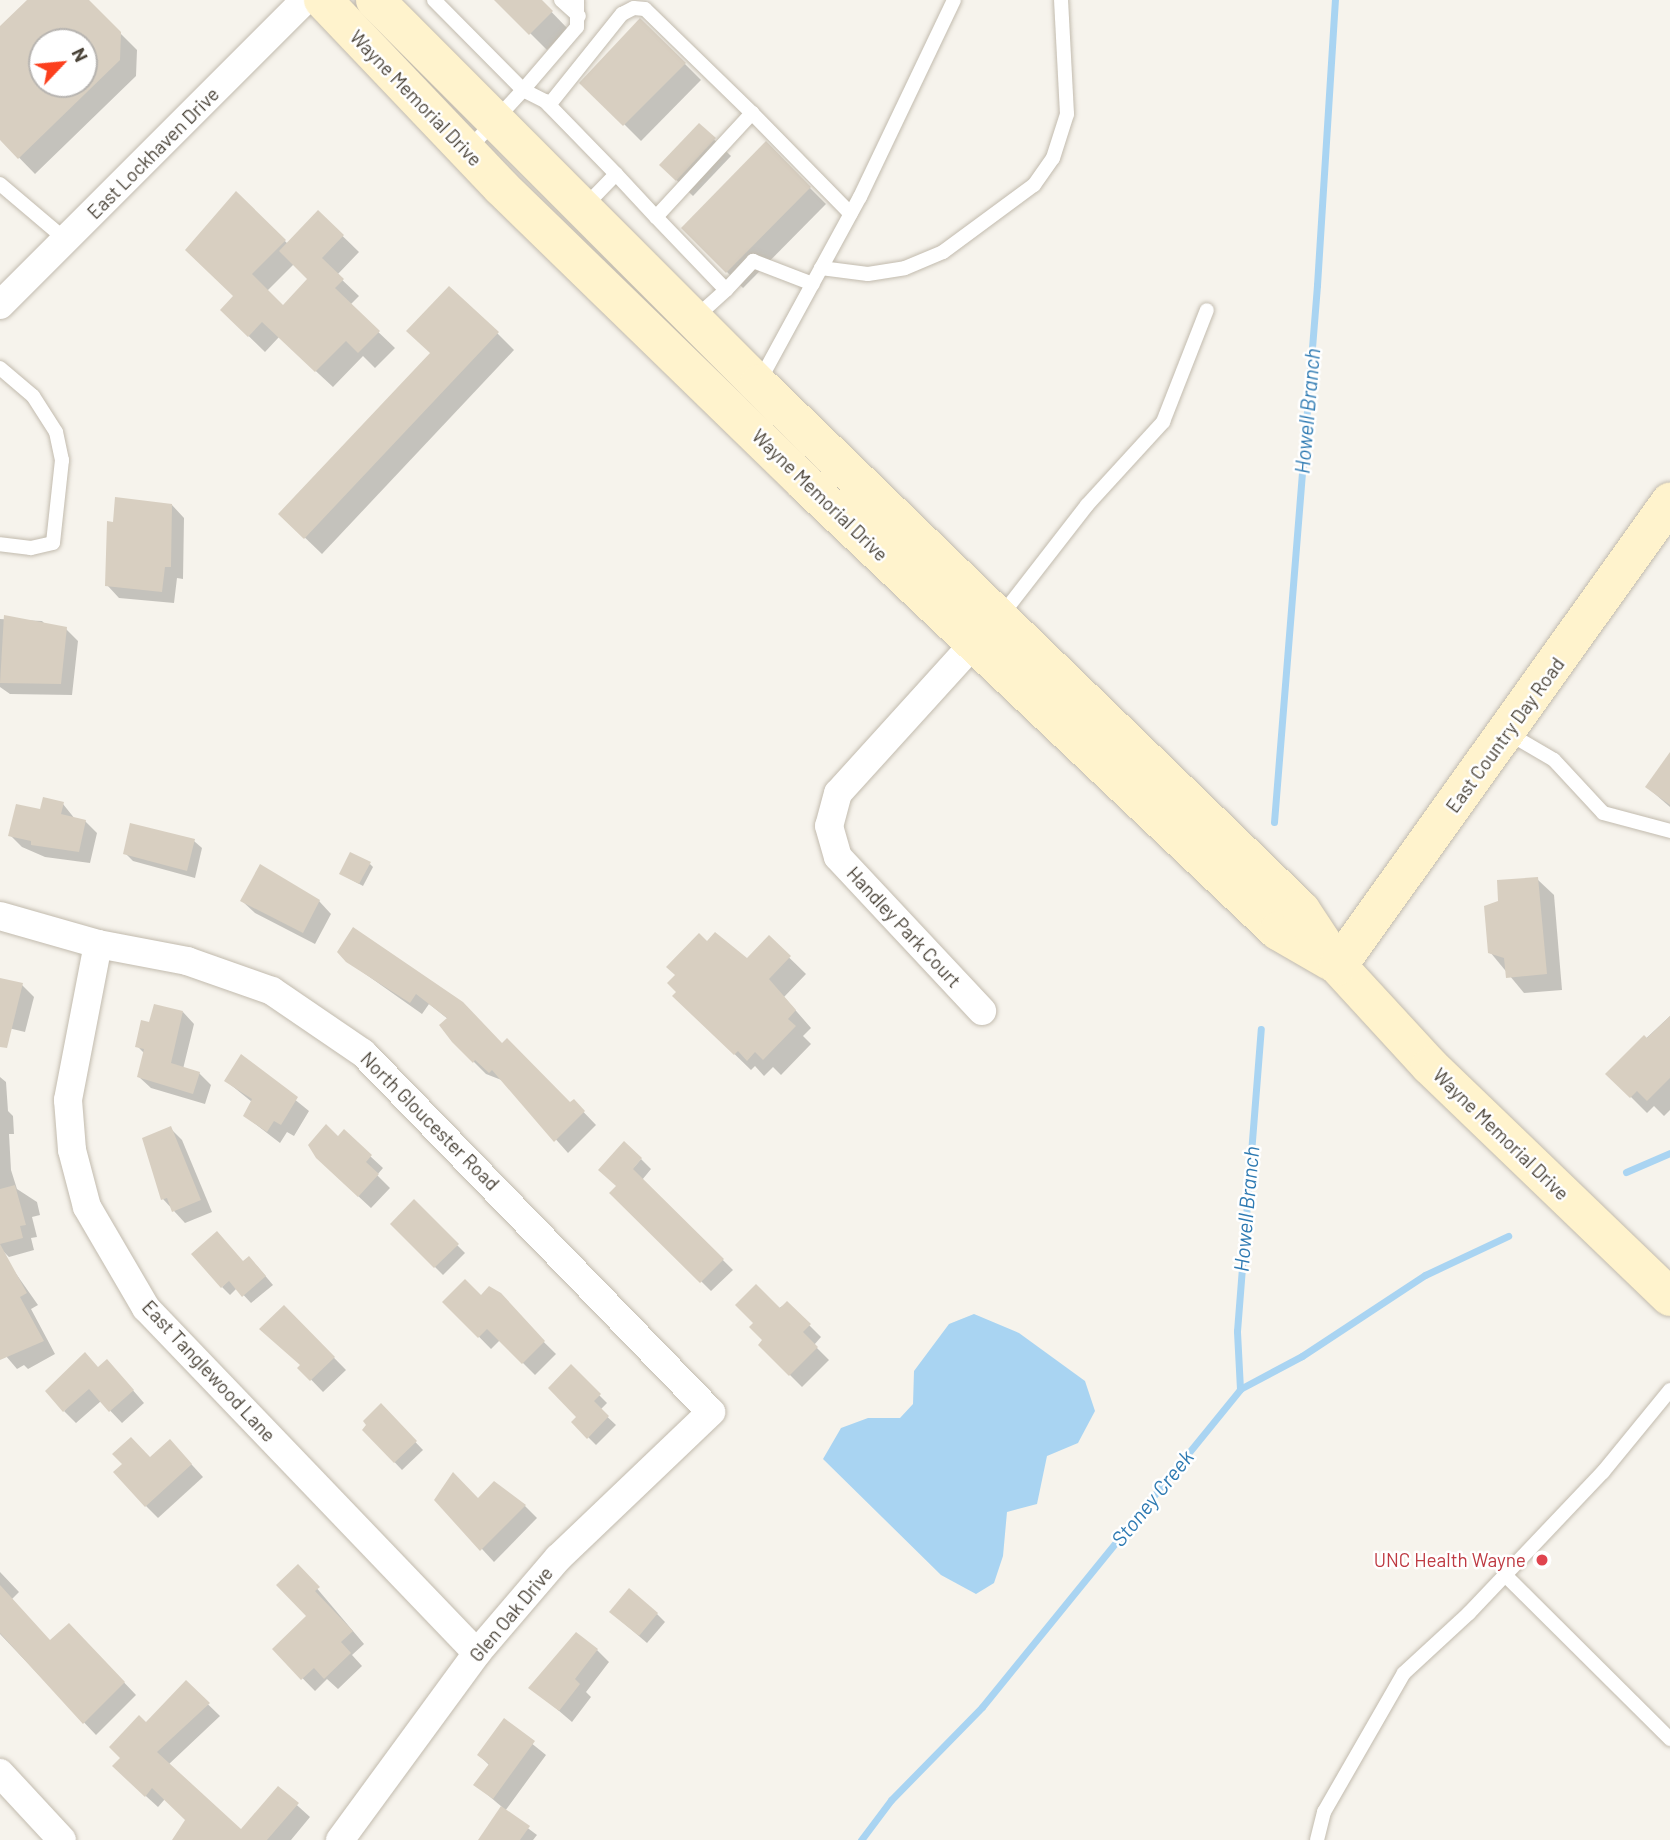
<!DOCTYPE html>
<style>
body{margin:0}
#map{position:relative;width:1670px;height:1840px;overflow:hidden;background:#f6f3ec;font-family:Barlow,sans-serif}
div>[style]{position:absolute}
.water>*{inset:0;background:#a9d4f2}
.shadow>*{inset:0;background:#0003}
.stream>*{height:7px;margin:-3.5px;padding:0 3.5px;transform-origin:3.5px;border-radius:3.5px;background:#a9d4f2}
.building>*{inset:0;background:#d8cfc1}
.roads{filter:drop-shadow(0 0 2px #c2bbae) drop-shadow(0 0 2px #c2bbae)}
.lane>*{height:14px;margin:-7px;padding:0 7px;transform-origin:7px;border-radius:7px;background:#fff}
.street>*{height:28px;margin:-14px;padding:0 14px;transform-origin:14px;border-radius:14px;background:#fff}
.secondary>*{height:38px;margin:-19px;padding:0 19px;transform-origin:19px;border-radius:19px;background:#fff3cd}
.dots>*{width:19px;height:19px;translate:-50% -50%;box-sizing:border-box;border:4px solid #fff;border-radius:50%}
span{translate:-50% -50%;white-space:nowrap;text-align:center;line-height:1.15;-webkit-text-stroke:5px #fff;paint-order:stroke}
.street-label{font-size:19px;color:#4b4439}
.health-label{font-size:19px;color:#be3a42}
.right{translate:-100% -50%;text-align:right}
.water-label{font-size:21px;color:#2e7ab2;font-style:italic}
.north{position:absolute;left:28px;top:28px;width:70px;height:70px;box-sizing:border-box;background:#fff;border:2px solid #b7b4b0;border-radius:50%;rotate:64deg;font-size:19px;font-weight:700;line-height:28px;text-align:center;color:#4b4439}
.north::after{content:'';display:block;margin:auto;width:24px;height:32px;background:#fc3f1d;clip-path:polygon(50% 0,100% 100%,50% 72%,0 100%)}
</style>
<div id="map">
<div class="water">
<i style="clip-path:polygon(974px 1314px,1019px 1333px,1085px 1381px,1095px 1411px,1078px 1443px,1047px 1456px,1037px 1504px,1007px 1512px,1003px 1556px,994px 1583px,976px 1594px,941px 1575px,823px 1459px,841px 1428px,868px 1418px,900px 1418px,913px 1404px,914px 1371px,949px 1324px)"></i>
</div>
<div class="shadow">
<i style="clip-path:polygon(evenodd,29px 0,87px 0,137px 50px,136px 76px,35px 174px,0 138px,0 28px,29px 0,42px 42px,84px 42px,84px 84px,42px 84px,42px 42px)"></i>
<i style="clip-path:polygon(497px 0,540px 0,568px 29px,547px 50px)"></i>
<i style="clip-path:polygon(685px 64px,701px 80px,641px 141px,582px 82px)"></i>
<i style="clip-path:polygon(699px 125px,731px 156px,693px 196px,661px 165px)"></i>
<i style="clip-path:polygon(766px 144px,826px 204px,743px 288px,683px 228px)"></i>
<i style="clip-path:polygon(evenodd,236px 194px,288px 244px,318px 212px,359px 252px,337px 275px,359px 296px,350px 305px,395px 348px,375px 368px,363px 356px,333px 387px,279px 337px,265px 352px,222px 310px,236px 296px,236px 194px,294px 264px,309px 279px,283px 307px,267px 291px,294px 264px)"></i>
<i style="clip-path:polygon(497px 333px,514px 350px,322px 554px,297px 530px)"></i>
<i style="clip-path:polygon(172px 505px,184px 518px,183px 579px,177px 578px,174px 603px,119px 598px,107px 585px)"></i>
<i style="clip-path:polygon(0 619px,42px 621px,48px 627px,66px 629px,78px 641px,72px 695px,10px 694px,0 687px)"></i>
<i style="clip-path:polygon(1670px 757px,1670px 807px,1647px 787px)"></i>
<i style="clip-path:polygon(63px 804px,75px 819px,85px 821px,97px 833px,90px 863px,45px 857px,22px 847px,10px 835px,42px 811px)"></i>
<i style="clip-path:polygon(194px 841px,202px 848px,195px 878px,133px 861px,125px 853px)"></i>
<i style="clip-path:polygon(370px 864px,373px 867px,363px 886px,341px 874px)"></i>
<i style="clip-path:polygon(1537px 879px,1554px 895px,1562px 990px,1524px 993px,1490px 952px,1500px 902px)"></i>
<i style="clip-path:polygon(242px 901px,319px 901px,331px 914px,315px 944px,255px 913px)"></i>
<i style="clip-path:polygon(354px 930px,502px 1045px,570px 1105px,574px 1102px,596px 1125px,568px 1153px,504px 1081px,486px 1074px,453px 1041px,448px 1019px,429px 1004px,422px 1014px,347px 961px)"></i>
<i style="clip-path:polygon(769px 938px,806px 974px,784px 997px,811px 1028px,803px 1036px,811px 1044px,781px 1075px,773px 1067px,764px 1076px,755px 1066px,751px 1070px,691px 1012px,707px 943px,747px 960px)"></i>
<i style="clip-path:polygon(0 981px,22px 985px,34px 997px,25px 1032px,0 1026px)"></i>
<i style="clip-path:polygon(183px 1012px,194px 1024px,183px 1069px,199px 1073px,211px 1085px,205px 1104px,151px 1088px,139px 1077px,145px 1054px,137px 1046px,151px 1024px)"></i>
<i style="clip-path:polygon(1670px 1016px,1670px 1110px,1664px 1116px,1654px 1106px,1647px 1113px,1608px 1074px)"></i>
<i style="clip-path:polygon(241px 1056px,309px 1111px,294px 1136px,287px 1132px,280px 1143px,245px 1116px,252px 1102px,226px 1081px)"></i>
<i style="clip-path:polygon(0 1077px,6px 1082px,8px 1111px,13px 1116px,14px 1134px,9px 1134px,11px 1170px,17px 1189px,37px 1202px,40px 1215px,32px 1217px,37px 1237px,31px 1238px,34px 1250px,9px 1257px,0 1248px)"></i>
<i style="clip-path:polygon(170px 1128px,182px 1140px,212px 1212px,185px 1223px,163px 1199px)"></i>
<i style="clip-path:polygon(344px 1132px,383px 1168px,377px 1175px,390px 1188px,371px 1208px,330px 1170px,338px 1138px)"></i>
<i style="clip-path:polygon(641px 1159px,651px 1169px,642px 1180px,733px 1270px,711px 1291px,612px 1193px)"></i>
<i style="clip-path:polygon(414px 1202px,465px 1253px,443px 1275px,392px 1224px)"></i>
<i style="clip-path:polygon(244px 1263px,257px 1266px,273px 1285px,251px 1303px,237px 1288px,230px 1295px,222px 1287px)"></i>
<i style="clip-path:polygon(12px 1268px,38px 1305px,31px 1309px,55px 1354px,28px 1369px,24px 1365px,17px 1369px,0 1349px,0 1275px)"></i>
<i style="clip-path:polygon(490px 1289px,556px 1354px,535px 1375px,500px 1340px,491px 1349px,445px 1302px,481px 1297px)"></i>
<i style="clip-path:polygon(787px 1303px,821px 1337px,814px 1345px,829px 1360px,802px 1387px,760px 1345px,765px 1340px,756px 1323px)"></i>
<i style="clip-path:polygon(284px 1307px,346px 1370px,323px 1392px,300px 1368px,303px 1365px,262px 1329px)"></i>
<i style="clip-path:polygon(571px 1367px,607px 1403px,600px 1410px,616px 1425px,596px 1445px,573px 1422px,578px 1417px)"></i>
<i style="clip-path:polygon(99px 1369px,119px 1374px,144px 1403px,122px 1423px,101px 1401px,76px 1423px,64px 1411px)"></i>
<i style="clip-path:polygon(381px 1406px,423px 1450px,402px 1470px,364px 1430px)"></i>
<i style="clip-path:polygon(182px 1454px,203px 1477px,158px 1518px,146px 1506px,150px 1459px)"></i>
<i style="clip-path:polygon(436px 1499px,525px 1506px,537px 1518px,494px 1562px)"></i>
<i style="clip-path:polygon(298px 1566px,364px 1644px,352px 1655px,362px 1666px,338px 1689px,327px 1679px,315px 1691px,274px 1649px,308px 1616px)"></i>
<i style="clip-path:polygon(0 1572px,19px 1592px,12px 1599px,50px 1642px,81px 1637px,136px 1695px,96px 1735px,0 1634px)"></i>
<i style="clip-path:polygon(657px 1614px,665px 1622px,647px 1643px,619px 1619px)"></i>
<i style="clip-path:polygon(597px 1650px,609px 1662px,586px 1692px,591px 1697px,572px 1722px,531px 1687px)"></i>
<i style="clip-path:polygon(186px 1683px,220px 1716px,168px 1765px,241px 1832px,278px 1788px,310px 1817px,291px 1840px,177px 1840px,187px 1820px,165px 1799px,158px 1807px,126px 1778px,146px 1725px)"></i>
<i style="clip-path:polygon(504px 1721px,546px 1755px,505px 1811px,537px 1835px,533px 1840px,499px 1840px,502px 1807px,476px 1785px,490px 1766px,479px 1755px)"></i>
</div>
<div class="stream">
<i style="left:1274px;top:822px;width:539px;rotate:-85.42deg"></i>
<i style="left:1317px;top:285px;width:286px;rotate:-86.4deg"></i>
<i style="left:1626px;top:1172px;width:48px;rotate:-23.4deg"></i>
<i style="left:1240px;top:1389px;width:58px;rotate:-93deg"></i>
<i style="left:1237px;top:1331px;width:303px;rotate:-85.5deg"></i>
<i style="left:861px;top:1840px;width:50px;rotate:-53.1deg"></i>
<i style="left:891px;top:1800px;width:130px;rotate:-45.6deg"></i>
<i style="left:982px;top:1707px;width:409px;rotate:-50.9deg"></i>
<i style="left:1240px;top:1389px;width:70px;rotate:-28deg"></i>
<i style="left:1302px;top:1356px;width:147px;rotate:-33.4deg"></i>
<i style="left:1425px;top:1275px;width:92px;rotate:-25.2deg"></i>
</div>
<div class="building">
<i style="clip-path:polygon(evenodd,27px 0,89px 0,121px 32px,120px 60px,18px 159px,0 140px,0 26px,27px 0,42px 42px,84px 42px,84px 84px,42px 84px,42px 42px)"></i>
<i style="clip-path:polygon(494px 0,542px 0,553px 11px,529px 35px)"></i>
<i style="clip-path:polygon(640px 18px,686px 63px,623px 126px,579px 83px)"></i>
<i style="clip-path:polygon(699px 123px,716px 138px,676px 181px,659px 165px)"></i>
<i style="clip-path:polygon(766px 141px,811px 187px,726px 273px,681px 228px)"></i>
<i style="clip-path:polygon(236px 191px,286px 240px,252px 274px,283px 305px,307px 279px,279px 251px,318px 210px,344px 235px,322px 258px,344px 279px,335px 288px,380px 331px,358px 353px,346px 341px,315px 372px,262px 322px,248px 337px,220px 310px,233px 296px,185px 250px)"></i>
<i style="clip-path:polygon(449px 286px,499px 332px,304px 539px,278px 514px,430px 353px,406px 331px)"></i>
<i style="clip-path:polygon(115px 497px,172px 504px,171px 567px,165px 567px,162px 592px,105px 586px,107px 521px,113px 522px)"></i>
<i style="clip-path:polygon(4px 615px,67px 627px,61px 684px,0 683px)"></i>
<i style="clip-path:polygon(1670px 752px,1670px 805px,1645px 787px)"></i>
<i style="clip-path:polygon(43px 797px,64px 802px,61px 814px,86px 820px,79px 852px,31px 845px,31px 841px,8px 836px,16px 804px,40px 809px)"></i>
<i style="clip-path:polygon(130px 823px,195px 839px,187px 871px,123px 854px)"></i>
<i style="clip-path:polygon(350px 852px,371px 862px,359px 884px,339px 874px)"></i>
<i style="clip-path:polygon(260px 864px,320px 900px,303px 933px,240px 901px)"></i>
<i style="clip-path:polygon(1538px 877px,1547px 974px,1506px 978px,1504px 958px,1488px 953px,1484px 906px,1498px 901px,1497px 880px)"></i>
<i style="clip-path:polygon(353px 927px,463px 1002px,502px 1043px,507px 1038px,570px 1102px,574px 1099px,585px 1111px,554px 1142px,492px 1070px,489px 1073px,475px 1060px,473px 1063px,452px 1042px,439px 1025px,447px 1018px,416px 994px,410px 1003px,346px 962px,337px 952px)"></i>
<i style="clip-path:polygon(715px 932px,747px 958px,769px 935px,791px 956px,769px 979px,796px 1010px,788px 1019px,796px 1026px,763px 1060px,755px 1052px,747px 1061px,738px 1051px,734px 1055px,672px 996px,676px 992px,667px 983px,675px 975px,666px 967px,699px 933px,707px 941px)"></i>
<i style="clip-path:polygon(0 978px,23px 983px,7px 1048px,0 1047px)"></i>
<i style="clip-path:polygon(154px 1004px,183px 1011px,171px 1063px,200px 1072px,193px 1094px,137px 1077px,144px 1049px,135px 1047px,141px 1020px,149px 1022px)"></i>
<i style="clip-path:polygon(1670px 1016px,1670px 1078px,1647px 1101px,1637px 1091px,1630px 1098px,1605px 1074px,1644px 1035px,1647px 1038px)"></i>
<i style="clip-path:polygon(241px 1054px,298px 1097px,281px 1125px,274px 1121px,267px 1132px,243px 1116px,252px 1099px,224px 1081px)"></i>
<i style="clip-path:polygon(326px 1124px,338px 1136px,344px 1129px,372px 1155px,366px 1162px,379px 1174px,358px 1197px,316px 1158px,308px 1145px)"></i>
<i style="clip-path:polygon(171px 1126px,201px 1200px,172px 1212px,167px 1198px,161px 1200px,142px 1138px)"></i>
<i style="clip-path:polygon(624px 1141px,642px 1158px,633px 1169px,724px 1259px,700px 1283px,609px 1193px,616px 1186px,598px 1170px)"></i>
<i style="clip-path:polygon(15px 1185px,26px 1225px,20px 1226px,23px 1238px,0 1244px,27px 1293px,20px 1297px,44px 1341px,0 1360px,0 1189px)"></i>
<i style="clip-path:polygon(414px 1199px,459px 1244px,434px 1268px,390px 1224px)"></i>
<i style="clip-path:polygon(217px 1231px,243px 1261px,249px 1256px,266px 1276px,242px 1297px,229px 1281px,221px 1288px,191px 1254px)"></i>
<i style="clip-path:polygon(465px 1279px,481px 1295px,489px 1286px,501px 1293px,545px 1341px,522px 1364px,487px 1329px,478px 1338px,442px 1302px)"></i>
<i style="clip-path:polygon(756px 1284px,780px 1308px,787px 1301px,811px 1324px,803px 1332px,818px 1347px,789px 1376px,758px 1345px,762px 1340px,749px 1327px,753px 1323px,735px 1305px)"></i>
<i style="clip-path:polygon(284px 1305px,335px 1357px,310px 1381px,297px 1368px,300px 1365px,259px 1329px)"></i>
<i style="clip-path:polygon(85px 1352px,98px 1367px,107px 1359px,134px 1390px,109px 1412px,89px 1389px,63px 1412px,45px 1391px)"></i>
<i style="clip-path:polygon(571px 1364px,601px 1394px,594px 1401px,609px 1416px,587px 1439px,571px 1422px,576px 1417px,548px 1388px)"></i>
<i style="clip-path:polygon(381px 1403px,417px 1441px,394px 1463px,362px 1430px,366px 1425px,363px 1421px)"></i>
<i style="clip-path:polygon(131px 1437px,150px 1457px,170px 1439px,192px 1464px,145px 1507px,113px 1472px,122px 1464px,112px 1454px)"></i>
<i style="clip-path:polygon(453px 1472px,478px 1498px,494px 1481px,526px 1505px,480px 1551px,434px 1500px)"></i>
<i style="clip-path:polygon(298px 1564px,320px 1587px,315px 1591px,353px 1631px,341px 1642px,351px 1653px,324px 1679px,314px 1668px,301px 1680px,272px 1649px,306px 1616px,276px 1585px)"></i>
<i style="clip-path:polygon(0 1585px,50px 1640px,69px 1623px,125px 1682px,83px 1724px,0 1633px)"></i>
<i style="clip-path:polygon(629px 1588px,658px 1613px,639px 1636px,609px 1612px)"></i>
<i style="clip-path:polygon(576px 1632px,598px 1649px,575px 1679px,580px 1684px,559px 1711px,528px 1688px)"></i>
<i style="clip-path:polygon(186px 1680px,210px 1703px,157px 1752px,241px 1829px,278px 1786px,299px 1803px,267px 1840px,172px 1840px,185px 1820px,152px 1788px,145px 1797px,112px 1766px,120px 1758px,109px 1747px,139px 1715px,146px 1722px)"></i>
<i style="clip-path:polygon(504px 1718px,535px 1741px,493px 1799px,473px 1785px,489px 1764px,477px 1755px)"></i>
<i style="clip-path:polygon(501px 1806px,530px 1826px,520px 1840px,478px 1840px)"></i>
</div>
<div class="roads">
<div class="lane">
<i style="left:434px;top:0;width:127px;rotate:45.3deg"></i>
<i style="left:523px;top:90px;width:83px;rotate:132.6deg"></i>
<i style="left:561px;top:0;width:24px;rotate:42deg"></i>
<i style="left:577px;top:0;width:27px;rotate:90deg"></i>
<i style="left:577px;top:27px;width:83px;rotate:130.6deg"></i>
<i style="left:523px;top:90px;width:25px;rotate:27deg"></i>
<i style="left:545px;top:101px;width:102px;rotate:45.8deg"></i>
<i style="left:616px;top:174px;width:46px;rotate:134.1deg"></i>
<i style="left:549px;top:105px;width:117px;rotate:-51.3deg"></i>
<i style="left:622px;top:14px;width:13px;rotate:-27deg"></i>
<i style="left:634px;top:8px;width:11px;rotate:5deg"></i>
<i style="left:645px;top:9px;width:149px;rotate:44.2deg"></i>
<i style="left:616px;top:174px;width:59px;rotate:47.1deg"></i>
<i style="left:656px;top:217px;width:142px;rotate:-47.3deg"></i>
<i style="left:752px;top:113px;width:141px;rotate:45.6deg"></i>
<i style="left:0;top:184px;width:87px;rotate:40.3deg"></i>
<i style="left:656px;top:217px;width:101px;rotate:46.2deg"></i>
<i style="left:726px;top:290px;width:40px;rotate:-47deg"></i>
<i style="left:753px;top:261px;width:64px;rotate:21deg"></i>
<i style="left:821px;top:268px;width:47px;rotate:7.3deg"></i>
<i style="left:868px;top:274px;width:37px;rotate:-9deg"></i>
<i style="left:905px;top:268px;width:41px;rotate:-22.8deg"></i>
<i style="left:943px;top:252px;width:113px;rotate:-36.4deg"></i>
<i style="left:1034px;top:185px;width:33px;rotate:-55deg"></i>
<i style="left:1053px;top:158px;width:46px;rotate:-72.3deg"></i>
<i style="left:1067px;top:114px;width:114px;rotate:-93deg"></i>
<i style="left:695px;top:318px;width:42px;rotate:-42.1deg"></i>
<i style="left:0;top:368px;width:43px;rotate:40.3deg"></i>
<i style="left:33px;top:396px;width:43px;rotate:57.4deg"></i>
<i style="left:56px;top:432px;width:29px;rotate:78deg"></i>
<i style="left:62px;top:460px;width:83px;rotate:96.2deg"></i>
<i style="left:53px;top:543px;width:23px;rotate:167deg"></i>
<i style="left:31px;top:548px;width:31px;rotate:-173deg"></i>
<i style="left:759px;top:382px;width:211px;rotate:-61.4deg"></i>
<i style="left:860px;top:197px;width:218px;rotate:-64.5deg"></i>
<i style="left:1001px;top:616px;width:140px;rotate:-52.2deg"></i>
<i style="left:1087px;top:505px;width:113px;rotate:-47.5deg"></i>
<i style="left:1163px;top:422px;width:120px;rotate:-68.6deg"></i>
<i style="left:1508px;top:733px;width:53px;rotate:30.4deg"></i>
<i style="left:1554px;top:760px;width:72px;rotate:47.2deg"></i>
<i style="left:1603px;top:813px;width:69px;rotate:15deg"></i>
<i style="left:1505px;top:1575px;width:233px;rotate:44.8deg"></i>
<i style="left:1317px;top:1840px;width:29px;rotate:-76deg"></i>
<i style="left:1324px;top:1812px;width:160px;rotate:-60.1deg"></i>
<i style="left:1404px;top:1673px;width:88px;rotate:-42.7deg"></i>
<i style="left:1469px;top:1613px;width:195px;rotate:-46.5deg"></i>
<i style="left:1603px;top:1472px;width:106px;rotate:-50.7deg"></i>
</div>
<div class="street">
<i style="left:0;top:305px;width:431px;rotate:-45deg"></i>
<i style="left:976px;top:641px;width:205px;rotate:132.2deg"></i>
<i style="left:838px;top:793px;width:34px;rotate:105deg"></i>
<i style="left:829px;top:826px;width:32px;rotate:74deg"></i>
<i style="left:838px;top:857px;width:211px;rotate:46.9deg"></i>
<i style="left:0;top:916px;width:102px;rotate:15.9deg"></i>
<i style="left:98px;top:944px;width:91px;rotate:10.8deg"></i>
<i style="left:187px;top:961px;width:90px;rotate:19.4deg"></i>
<i style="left:272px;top:991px;width:110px;rotate:34.3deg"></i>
<i style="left:363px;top:1053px;width:500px;rotate:45.9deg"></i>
<i style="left:711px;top:1412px;width:211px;rotate:136.3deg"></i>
<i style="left:558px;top:1558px;width:125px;rotate:130.5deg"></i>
<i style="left:477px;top:1653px;width:232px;rotate:126.2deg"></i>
<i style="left:98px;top:944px;width:159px;rotate:100.9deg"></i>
<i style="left:68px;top:1100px;width:50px;rotate:85.4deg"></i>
<i style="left:72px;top:1150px;width:59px;rotate:75.3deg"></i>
<i style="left:87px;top:1207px;width:117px;rotate:59.7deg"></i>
<i style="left:146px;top:1308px;width:478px;rotate:46.2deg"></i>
<i style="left:0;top:1773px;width:91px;rotate:47.2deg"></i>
</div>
<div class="secondary">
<i style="left:323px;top:0;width:258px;rotate:46.4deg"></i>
<i style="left:501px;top:187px;width:424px;rotate:44.2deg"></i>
<i style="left:805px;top:483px;width:651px;rotate:43.45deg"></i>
<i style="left:1278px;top:931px;width:60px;rotate:30deg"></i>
<i style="left:375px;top:0;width:542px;rotate:45.07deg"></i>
<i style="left:758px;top:384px;width:756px;rotate:44.09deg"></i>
<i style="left:1301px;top:910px;width:67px;rotate:56.5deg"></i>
<i style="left:1338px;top:966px;width:136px;rotate:47.4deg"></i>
<i style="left:1430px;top:1066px;width:333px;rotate:43.9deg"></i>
<i style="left:1338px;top:966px;width:571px;rotate:-54.42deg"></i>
</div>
</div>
<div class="dots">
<i style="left:1542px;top:1560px;background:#e0444e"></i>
</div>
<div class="street-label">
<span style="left:416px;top:98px;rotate:46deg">Wayne Memorial Drive</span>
<span style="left:153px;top:153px;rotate:-45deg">East Lockhaven Drive</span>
<span style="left:820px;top:495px;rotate:44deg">Wayne Memorial Drive</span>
<span style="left:1505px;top:735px;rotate:-54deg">East Country Day Road</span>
<span style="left:904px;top:927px;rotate:47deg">Handley Park Court</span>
<span style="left:430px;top:1121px;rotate:45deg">North Gloucester Road</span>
<span style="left:1501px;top:1134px;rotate:44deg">Wayne Memorial Drive</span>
<span style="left:209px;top:1371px;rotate:47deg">East Tanglewood Lane</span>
<span style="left:511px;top:1614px;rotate:-50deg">Glen Oak Drive</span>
</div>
<div class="health-label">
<span class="right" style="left:1526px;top:1560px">UNC Health Wayne</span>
</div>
<div class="water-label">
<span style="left:1307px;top:411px;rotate:-85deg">Howell Branch</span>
<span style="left:1246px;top:1209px;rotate:-85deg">Howell Branch</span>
<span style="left:1152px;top:1498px;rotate:-51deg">Stoney Creek</span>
</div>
<div class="north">N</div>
</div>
